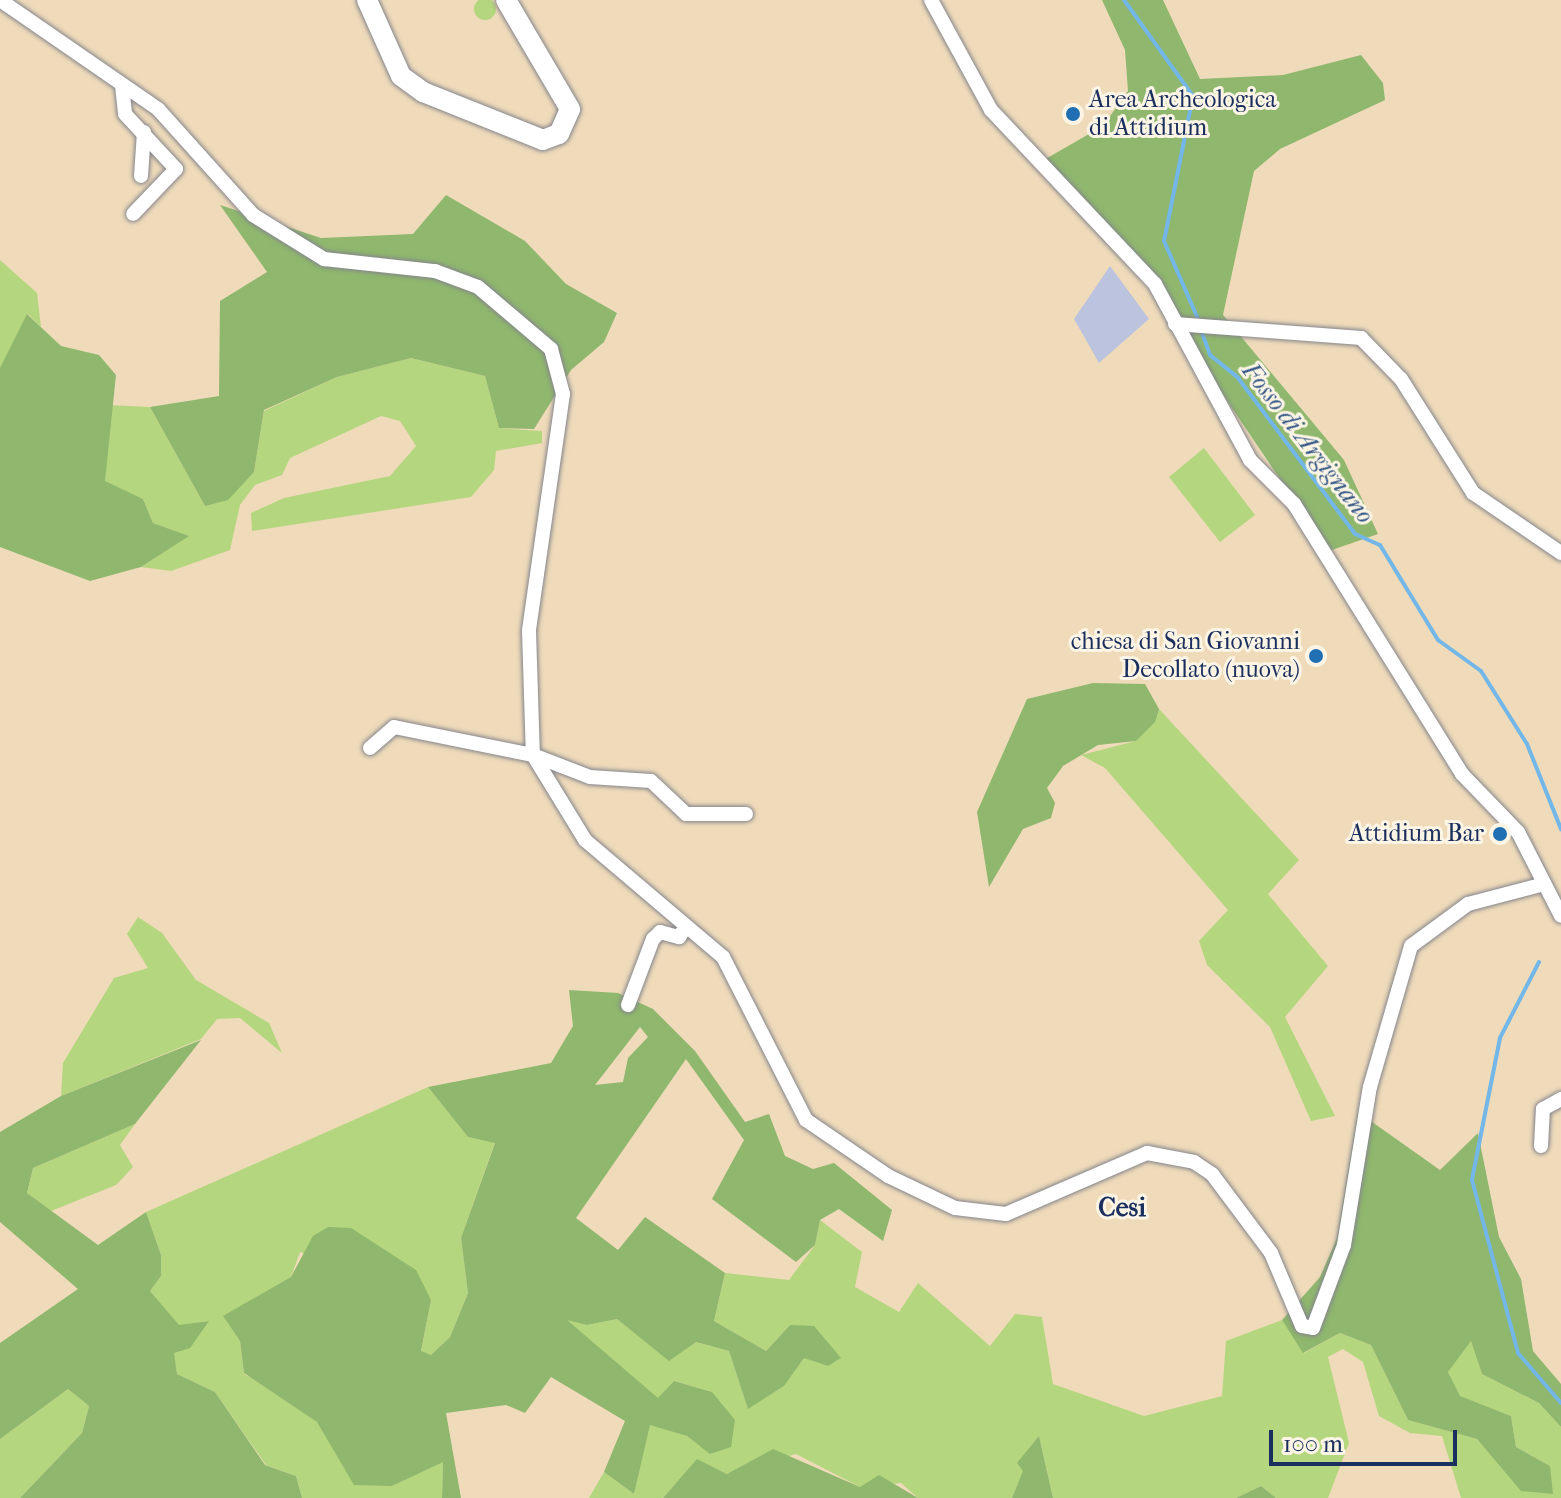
<!DOCTYPE html>
<style>
body{margin:0}
#map{position:relative;width:1561px;height:1498px;overflow:hidden;background:#efdbba;font-family:"IM FELL French Canon",serif}
div>[style]{position:absolute}
.industrial>*{inset:0;background:#bcc3de}
.green>*{inset:0;background:#b4d67e}
.round{border-radius:50%}
.forest>*{inset:0;background:#8fb76d}
.stream>*{height:4px;margin:-2px;padding:0 2px;transform-origin:2px;border-radius:2px;background:#72b7e8}
.roads{filter:drop-shadow(0 0 2px #85858c) drop-shadow(0 0 2px #85858c)}
.street>*{height:14px;margin:-7px;padding:0 7px;transform-origin:7px;border-radius:7px;background:#fff}
.secondary>*{height:20px;margin:-10px;padding:0 10px;transform-origin:10px;border-radius:10px;background:#fff}
.dots>*{width:22px;height:22px;translate:-50% -50%;box-sizing:border-box;border:4px solid #fcf5e5;border-radius:50%}
span{translate:-50% -50%;white-space:nowrap;text-align:center;line-height:1.15;-webkit-text-stroke:6px #fcf5e5;paint-order:stroke}
.poi-label{font-size:24px;color:#1b2f5e}
.left{translate:0 -50%;text-align:left}
.right{translate:-100% -50%;text-align:right}
.water-label{font-size:26px;color:#355887;font-style:italic}
.neighbourhood-label{font-size:26px;color:#1b2f5e;font-weight:700}
.scale{position:absolute;left:1269px;top:1430px;width:188px;height:36px;box-sizing:border-box;border:4px solid #1b2f5e;border-top:0;padding-left:10px;font-size:24px;line-height:28px;white-space:nowrap;color:#1b2f5e;-webkit-text-stroke:6px #fcf5e5;paint-order:stroke}
</style>
<div id="map">
<div class="industrial">
<i style="clip-path:polygon(1110px 266px,1149px 319px,1099px 363px,1074px 319px)"></i>
</div>
<div class="green">
<i class="round" style="left:474px;top:-2px;width:22px;height:22px"></i>
<i style="clip-path:polygon(0 260px,37px 293px,41px 327px,28px 314px,0 369px)"></i>
<i style="clip-path:polygon(411px 358px,485px 376px,499px 428px,542px 431px,542px 443px,496px 451px,494px 470px,471px 497px,252px 531px,251px 513px,284px 498px,390px 476px,416px 446px,400px 421px,381px 416px,290px 458px,282px 475px,255px 485px,240px 505px,230px 550px,171px 571px,141px 567px,188px 536px,153px 523px,143px 499px,105px 482px,108px 405px,150px 407px,205px 506px,254px 472px,264px 411px,337px 377px)"></i>
<i style="clip-path:polygon(1204px 448px,1255px 515px,1220px 542px,1169px 477px)"></i>
<i style="clip-path:polygon(1159px 709px,1299px 860px,1268px 894px,1328px 966px,1285px 1017px,1335px 1116px,1311px 1121px,1270px 1027px,1207px 965px,1199px 941px,1228px 910px,1105px 768px,1081px 755px,1136px 741px)"></i>
<i style="clip-path:polygon(138px 917px,162px 933px,196px 980px,269px 1023px,282px 1053px,240px 1018px,217px 1019px,201px 1039px,61px 1096px,63px 1063px,114px 978px,148px 968px,127px 934px)"></i>
<i style="clip-path:polygon(428px 1087px,468px 1137px,495px 1142px,461px 1238px,468px 1293px,450px 1337px,431px 1355px,421px 1352px,431px 1300px,300px 1252px,291px 1277px,224px 1317px,240px 1341px,244px 1374px,284px 1394px,392px 1486px,443px 1461px,442px 1498px,302px 1498px,296px 1476px,266px 1465px,215px 1392px,177px 1374px,173px 1352px,207px 1321px,179px 1326px,150px 1291px,161px 1276px,161px 1255px,146px 1212px)"></i>
<i style="clip-path:polygon(135px 1124px,120px 1145px,133px 1167px,116px 1185px,51px 1211px,27px 1193px,33px 1168px)"></i>
<i style="clip-path:polygon(820px 1220px,862px 1252px,855px 1287px,899px 1312px,918px 1283px,990px 1346px,1015px 1314px,1042px 1317px,1053px 1384px,1144px 1416px,1222px 1396px,1226px 1341px,1282px 1320px,1304px 1353px,1340px 1333px,1371px 1345px,1408px 1420px,1477px 1439px,1521px 1490px,1550px 1466px,1516px 1447px,1511px 1416px,1459px 1396px,1448px 1372px,1471px 1340px,1482px 1374px,1539px 1403px,1561px 1427px,1561px 1498px,1461px 1498px,1442px 1436px,1410px 1433px,1379px 1416px,1363px 1362px,1343px 1349px,1328px 1357px,1349px 1443px,1328px 1498px,1276px 1498px,1261px 1486px,1236px 1498px,1053px 1498px,1039px 1436px,1012px 1498px,918px 1498px,901px 1483px,860px 1487px,796px 1454px,727px 1474px,697px 1460px,663px 1498px,589px 1498px,604px 1472px,634px 1494px,649px 1424px,687px 1436px,711px 1454px,712px 1392px,674px 1381px,658px 1399px,563px 1318px,587px 1325px,617px 1319px,669px 1360px,696px 1342px,729px 1351px,748px 1408px,784px 1386px,804px 1357px,828px 1366px,790px 1325px,766px 1351px,714px 1321px,725px 1273px,789px 1280px,815px 1245px)"></i>
<i style="clip-path:polygon(68px 1389px,89px 1406px,82px 1433px,20px 1498px,0 1498px,0 1439px)"></i>
</div>
<div class="forest">
<i style="clip-path:polygon(1102px 0,1163px 0,1200px 79px,1283px 75px,1361px 55px,1383px 83px,1385px 100px,1280px 149px,1254px 171px,1223px 315px,1344px 460px,1378px 534px,1329px 551px,1149px 286px,1035px 165px,1103px 126px,1128px 91px,1125px 50px)"></i>
<i style="clip-path:polygon(446px 195px,525px 241px,566px 284px,617px 313px,604px 342px,571px 370px,534px 429px,499px 428px,485px 376px,411px 358px,337px 377px,264px 410px,254px 472px,228px 500px,205px 506px,150px 407px,219px 396px,220px 301px,267px 272px,220px 205px,321px 238px,413px 234px)"></i>
<i style="clip-path:polygon(27px 314px,61px 346px,99px 355px,116px 375px,105px 481px,143px 499px,153px 523px,189px 536px,141px 567px,90px 581px,0 547px,0 368px)"></i>
<i style="clip-path:polygon(1093px 683px,1145px 684px,1159px 709px,1155px 722px,1136px 741px,1098px 745px,1063px 766px,1047px 788px,1055px 803px,1051px 818px,1023px 829px,989px 887px,977px 812px,1027px 699px)"></i>
<i style="clip-path:polygon(evenodd,569px 990px,618px 993px,653px 1009px,695px 1051px,745px 1122px,769px 1114px,785px 1156px,813px 1169px,834px 1163px,892px 1210px,883px 1241px,839px 1209px,820px 1220px,815px 1245px,796px 1262px,712px 1199px,744px 1140px,686px 1059px,576px 1218px,618px 1250px,645px 1217px,725px 1273px,714px 1321px,766px 1351px,790px 1325px,814px 1326px,841px 1358px,828px 1366px,804px 1358px,784px 1386px,748px 1409px,729px 1351px,696px 1342px,669px 1361px,617px 1319px,587px 1325px,567px 1320px,658px 1398px,674px 1381px,712px 1392px,735px 1420px,731px 1447px,710px 1454px,687px 1436px,650px 1425px,634px 1494px,604px 1472px,625px 1421px,551px 1377px,525px 1413px,506px 1405px,446px 1413px,461px 1498px,442px 1498px,443px 1462px,392px 1486px,354px 1485px,317px 1422px,244px 1373px,240px 1341px,223px 1316px,291px 1277px,313px 1236px,328px 1227px,351px 1228px,416px 1270px,431px 1300px,421px 1351px,431px 1355px,450px 1337px,468px 1293px,461px 1238px,495px 1143px,468px 1137px,428px 1087px,551px 1063px,573px 1026px,569px 990px,640px 1027px,648px 1037px,628px 1058px,623px 1082px,595px 1085px,640px 1027px)"></i>
<i style="clip-path:polygon(201px 1040px,135px 1124px,33px 1168px,27px 1193px,98px 1245px,146px 1212px,161px 1255px,161px 1276px,150px 1291px,179px 1325px,209px 1321px,190px 1348px,174px 1353px,177px 1374px,215px 1392px,265px 1465px,296px 1476px,302px 1498px,20px 1498px,82px 1433px,89px 1406px,68px 1389px,0 1439px,0 1343px,78px 1289px,0 1222px,0 1132px,61px 1096px)"></i>
<i style="clip-path:polygon(1358px 1112px,1440px 1170px,1478px 1133px,1499px 1237px,1521px 1279px,1533px 1351px,1561px 1384px,1561px 1427px,1539px 1403px,1482px 1374px,1471px 1341px,1448px 1372px,1460px 1396px,1511px 1416px,1516px 1447px,1550px 1466px,1553px 1494px,1521px 1491px,1477px 1439px,1408px 1420px,1371px 1345px,1340px 1333px,1303px 1353px,1282px 1320px,1320px 1277px,1337px 1238px)"></i>
<i style="clip-path:polygon(1039px 1436px,1053px 1498px,1012px 1498px,1023px 1471px,1017px 1463px)"></i>
<i style="clip-path:polygon(773px 1449px,860px 1487px,879px 1475px,918px 1498px,663px 1498px,697px 1459px,727px 1474px)"></i>
<i style="clip-path:polygon(1261px 1486px,1276px 1498px,1236px 1498px)"></i>
</div>
<div class="stream">
<i style="left:1124px;top:0;width:118px;rotate:54.3deg"></i>
<i style="left:1193px;top:96px;width:148px;rotate:101.3deg"></i>
<i style="left:1164px;top:241px;width:87px;rotate:66.4deg"></i>
<i style="left:1201px;top:330px;width:27px;rotate:70deg"></i>
<i style="left:1210px;top:355px;width:36px;rotate:39deg"></i>
<i style="left:1238px;top:378px;width:195px;rotate:53.1deg"></i>
<i style="left:1355px;top:534px;width:27px;rotate:24deg"></i>
<i style="left:1380px;top:545px;width:111px;rotate:58.6deg"></i>
<i style="left:1438px;top:640px;width:53px;rotate:35.8deg"></i>
<i style="left:1481px;top:671px;width:86px;rotate:57.8deg"></i>
<i style="left:1527px;top:744px;width:92px;rotate:68.2deg"></i>
<i style="left:1539px;top:962px;width:85px;rotate:117.2deg"></i>
<i style="left:1500px;top:1038px;width:145px;rotate:101.2deg"></i>
<i style="left:1472px;top:1180px;width:179px;rotate:75.1deg"></i>
<i style="left:1518px;top:1353px;width:66px;rotate:49.3deg"></i>
</div>
<div class="roads">
<div class="street">
<i style="left:0;top:0;width:192px;rotate:34.6deg"></i>
<i style="left:158px;top:109px;width:142px;rotate:48.1deg"></i>
<i style="left:253px;top:215px;width:84px;rotate:31.8deg"></i>
<i style="left:324px;top:259px;width:112px;rotate:6.2deg"></i>
<i style="left:435px;top:271px;width:46px;rotate:20.4deg"></i>
<i style="left:478px;top:287px;width:96px;rotate:40.3deg"></i>
<i style="left:551px;top:349px;width:47px;rotate:75.1deg"></i>
<i style="left:563px;top:394px;width:239px;rotate:98.2deg"></i>
<i style="left:529px;top:631px;width:124px;rotate:88.2deg"></i>
<i style="left:533px;top:755px;width:100px;rotate:58.5deg"></i>
<i style="left:585px;top:840px;width:181px;rotate:40.3deg"></i>
<i style="left:723px;top:957px;width:183px;rotate:63deg"></i>
<i style="left:806px;top:1120px;width:99px;rotate:34.3deg"></i>
<i style="left:888px;top:1176px;width:74px;rotate:25.5deg"></i>
<i style="left:955px;top:1208px;width:51px;rotate:6.7deg"></i>
<i style="left:1006px;top:1214px;width:154px;rotate:-23.4deg"></i>
<i style="left:1147px;top:1153px;width:48px;rotate:10.8deg"></i>
<i style="left:1194px;top:1162px;width:22px;rotate:34deg"></i>
<i style="left:1212px;top:1174px;width:99px;rotate:53.2deg"></i>
<i style="left:1271px;top:1253px;width:79px;rotate:67deg"></i>
<i style="left:1302px;top:1326px;width:11px;rotate:10deg"></i>
<i style="left:1313px;top:1328px;width:89px;rotate:-69.5deg"></i>
<i style="left:1344px;top:1245px;width:160px;rotate:-80.7deg"></i>
<i style="left:1370px;top:1087px;width:147px;rotate:-73.8deg"></i>
<i style="left:1411px;top:946px;width:71px;rotate:-36.4deg"></i>
<i style="left:1468px;top:904px;width:79px;rotate:-14.7deg"></i>
<i style="left:931px;top:0;width:125px;rotate:61.4deg"></i>
<i style="left:991px;top:110px;width:239px;rotate:46.7deg"></i>
<i style="left:1155px;top:284px;width:200px;rotate:61.6deg"></i>
<i style="left:1250px;top:460px;width:62px;rotate:45deg"></i>
<i style="left:1294px;top:504px;width:318px;rotate:58.1deg"></i>
<i style="left:1462px;top:774px;width:81px;rotate:46deg"></i>
<i style="left:1518px;top:832px;width:94px;rotate:62.9deg"></i>
<i style="left:122px;top:85px;width:29px;rotate:84deg"></i>
<i style="left:125px;top:114px;width:75px;rotate:47.2deg"></i>
<i style="left:176px;top:169px;width:62px;rotate:133.7deg"></i>
<i style="left:141px;top:176px;width:44px;rotate:-86.1deg"></i>
<i style="left:1175px;top:324px;width:187px;rotate:4.3deg"></i>
<i style="left:1361px;top:338px;width:57px;rotate:45.7deg"></i>
<i style="left:1401px;top:379px;width:135px;rotate:57.7deg"></i>
<i style="left:1473px;top:493px;width:107px;rotate:34.3deg"></i>
<i style="left:370px;top:748px;width:32px;rotate:-41deg"></i>
<i style="left:394px;top:727px;width:142px;rotate:11.4deg"></i>
<i style="left:533px;top:755px;width:61px;rotate:21.1deg"></i>
<i style="left:590px;top:777px;width:61px;rotate:3.8deg"></i>
<i style="left:651px;top:781px;width:48px;rotate:43.3deg"></i>
<i style="left:686px;top:814px;width:60px"></i>
<i style="left:628px;top:1005px;width:71px;rotate:-69.3deg"></i>
<i style="left:653px;top:939px;width:10px;rotate:-45deg"></i>
<i style="left:660px;top:932px;width:20px;rotate:15deg"></i>
<i style="left:679px;top:937px;width:11px;rotate:-56deg"></i>
<i style="left:1541px;top:1146px;width:37px;rotate:-87deg"></i>
<i style="left:1543px;top:1109px;width:21px;rotate:-29deg"></i>
</div>
<div class="secondary">
<i style="left:367px;top:0;width:83px;rotate:65.9deg"></i>
<i style="left:401px;top:76px;width:27px;rotate:36deg"></i>
<i style="left:423px;top:92px;width:129px;rotate:21.8deg"></i>
<i style="left:543px;top:140px;width:17px;rotate:-21deg"></i>
<i style="left:559px;top:134px;width:27px;rotate:-66deg"></i>
<i style="left:570px;top:109px;width:126px;rotate:-120.4deg"></i>
</div>
</div>
<div class="dots">
<i style="left:1073px;top:114px;background:#1f6fb2"></i>
<i style="left:1316px;top:656px;background:#1f6fb2"></i>
<i style="left:1500px;top:834px;background:#1f6fb2"></i>
</div>
<div class="poi-label">
<span class="left" style="left:1089px;top:114px">Area Archeologica<br>di Attidium</span>
<span class="right" style="left:1300px;top:656px">chiesa di San Giovanni<br>Decollato (nuova)</span>
<span class="right" style="left:1484px;top:834px">Attidium Bar</span>
</div>
<div class="water-label">
<span style="left:1308px;top:443px;rotate:52deg">Fosso di Argignano</span>
</div>
<div class="neighbourhood-label">
<span style="left:1122px;top:1208px">Cesi</span>
</div>
<div class="scale">100 m</div>
</div>
